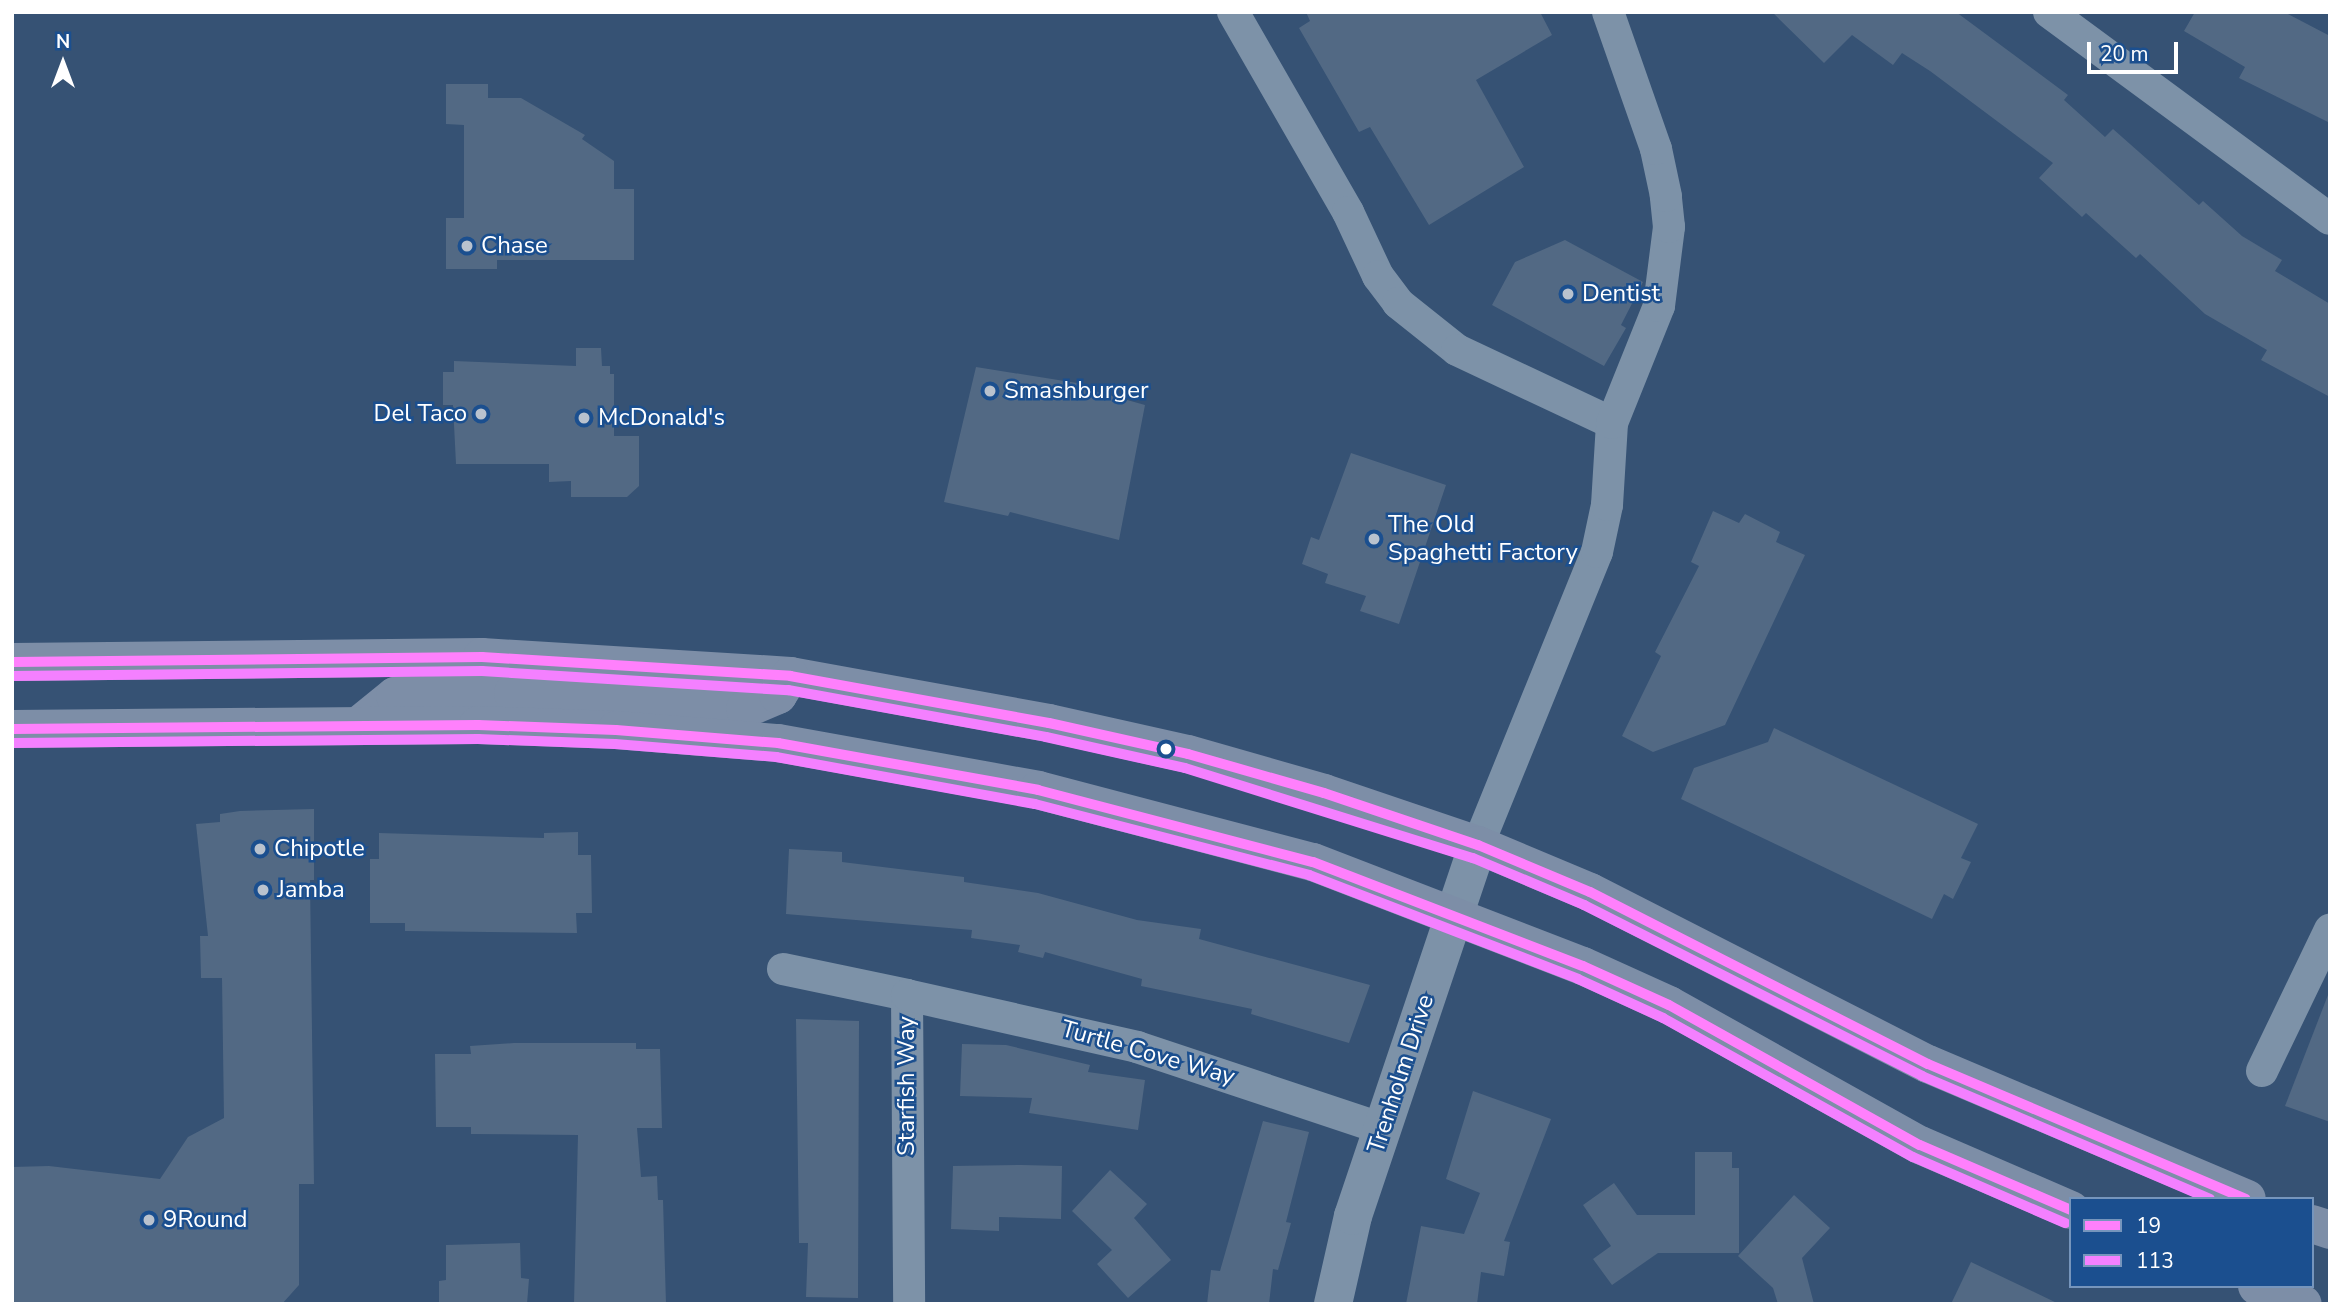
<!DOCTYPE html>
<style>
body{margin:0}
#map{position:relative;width:2342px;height:1316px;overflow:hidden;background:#365274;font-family:"Nunito Sans",sans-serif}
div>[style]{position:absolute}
.building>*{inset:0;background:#526984}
.minor>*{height:32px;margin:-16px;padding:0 16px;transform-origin:16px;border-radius:16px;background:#7d92a8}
.tertiary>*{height:38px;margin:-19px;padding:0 19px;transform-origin:19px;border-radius:19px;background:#7d92a8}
.primary>*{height:38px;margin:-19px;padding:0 19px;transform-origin:19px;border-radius:19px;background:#7d8ea7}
.bus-1>*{height:10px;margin:-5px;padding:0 5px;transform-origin:5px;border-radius:5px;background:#ff80fc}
.bus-2>*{height:10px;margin:-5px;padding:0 5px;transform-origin:5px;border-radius:5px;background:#f480ff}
.dots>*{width:19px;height:19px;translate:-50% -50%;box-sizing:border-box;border:4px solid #1b4f8f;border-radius:50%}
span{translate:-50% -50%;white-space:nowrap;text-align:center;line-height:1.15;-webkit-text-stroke:5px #1b4f8f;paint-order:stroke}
.poi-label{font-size:24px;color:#fff}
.left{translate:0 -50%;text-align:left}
.right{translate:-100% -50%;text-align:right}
.street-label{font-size:24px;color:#fff}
.frame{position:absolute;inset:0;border:14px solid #fff;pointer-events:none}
.legend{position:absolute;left:2069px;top:1197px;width:245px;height:91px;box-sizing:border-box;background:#1b4f8f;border:2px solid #7695bc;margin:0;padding:9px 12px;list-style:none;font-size:21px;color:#fff}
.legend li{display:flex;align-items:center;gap:14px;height:35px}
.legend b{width:35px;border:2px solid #7695bc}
.north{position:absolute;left:28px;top:28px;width:70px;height:70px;-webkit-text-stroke:5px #1b4f8f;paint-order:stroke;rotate:0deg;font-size:19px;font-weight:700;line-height:28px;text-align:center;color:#fff}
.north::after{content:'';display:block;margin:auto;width:24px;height:32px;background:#fff;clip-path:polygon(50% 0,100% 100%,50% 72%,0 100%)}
.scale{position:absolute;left:2087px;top:42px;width:91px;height:32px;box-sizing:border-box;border:4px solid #fff;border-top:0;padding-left:9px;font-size:21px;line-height:24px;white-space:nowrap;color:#fff;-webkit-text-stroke:5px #1b4f8f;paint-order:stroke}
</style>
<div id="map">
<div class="building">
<i style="clip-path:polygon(1306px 12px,1540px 12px,1552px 35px,1476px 80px,1524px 167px,1429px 225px,1370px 127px,1359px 132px,1299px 28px,1310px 21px)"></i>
<i style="clip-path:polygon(1772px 12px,1956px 12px,2068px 95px,2064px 100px,2105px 137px,2113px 129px,2199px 205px,2203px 201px,2242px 236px,2282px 260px,2275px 271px,2330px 304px,2330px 397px,2261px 360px,2267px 350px,2205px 314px,2140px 254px,2136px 258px,2086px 213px,2082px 217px,2039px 178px,2053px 163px,1930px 71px,1902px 53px,1893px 65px,1852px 35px,1824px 63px)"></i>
<i style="clip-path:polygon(2195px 12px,2284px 12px,2330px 36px,2330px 123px,2239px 78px,2245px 67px,2184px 31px)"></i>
<i style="clip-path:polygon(446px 84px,488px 84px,488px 98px,521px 98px,585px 135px,582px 139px,614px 161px,614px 189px,634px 189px,634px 260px,497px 260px,497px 269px,446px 269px,446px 218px,464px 218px,464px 125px,446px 124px)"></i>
<i style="clip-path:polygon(1565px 240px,1643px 282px,1621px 325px,1626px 328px,1604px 366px,1492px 305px,1515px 262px)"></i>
<i style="clip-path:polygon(576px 348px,601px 348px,602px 366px,610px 366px,610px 374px,614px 374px,614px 436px,639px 436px,639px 486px,627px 497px,571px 497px,571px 481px,549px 482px,549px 464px,456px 464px,453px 405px,443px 405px,443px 372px,454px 372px,454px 361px,576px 366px)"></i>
<i style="clip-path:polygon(976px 367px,1077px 383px,1077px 386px,1145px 405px,1119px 540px,1010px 512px,1008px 516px,944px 502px)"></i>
<i style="clip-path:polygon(1351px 453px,1446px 485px,1399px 624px,1360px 611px,1366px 596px,1325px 583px,1328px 574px,1302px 564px,1311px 537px,1319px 540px)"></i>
<i style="clip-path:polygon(1713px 511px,1739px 523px,1745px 514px,1780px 532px,1776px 542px,1805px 555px,1725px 725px,1653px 752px,1622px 736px,1661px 656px,1655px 652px,1699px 566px,1691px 562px)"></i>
<i style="clip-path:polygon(1774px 728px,1978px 824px,1961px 858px,1971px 862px,1953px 899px,1944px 894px,1932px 919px,1681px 799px,1694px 768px,1768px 742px)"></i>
<i style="clip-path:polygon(314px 809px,314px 880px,310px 880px,314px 1184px,299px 1184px,299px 1285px,282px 1304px,12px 1304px,12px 1167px,49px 1166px,160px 1179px,188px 1137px,224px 1118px,222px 978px,201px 978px,200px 936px,208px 936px,196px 824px,220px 822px,220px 814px,240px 811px)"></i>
<i style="clip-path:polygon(578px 832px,578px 855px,591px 855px,592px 913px,576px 913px,577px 933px,405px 931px,405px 923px,370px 923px,370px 859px,379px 859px,379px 833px,544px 838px,544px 833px)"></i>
<i style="clip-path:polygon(789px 849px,842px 852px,842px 862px,964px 877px,964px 882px,1038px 893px,1137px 920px,1201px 929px,1199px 939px,1370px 985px,1349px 1043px,1251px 1014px,1252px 1009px,1141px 986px,1142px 979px,1045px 952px,1043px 958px,1018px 952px,1020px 945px,971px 938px,972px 930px,786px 914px)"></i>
<i style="clip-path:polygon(2328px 995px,2330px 995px,2330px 1122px,2285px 1106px)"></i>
<i style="clip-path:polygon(796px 1019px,859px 1021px,858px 1298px,806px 1297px,808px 1243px,799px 1243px)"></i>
<i style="clip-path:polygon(514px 1043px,636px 1043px,636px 1049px,660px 1049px,662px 1128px,637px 1128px,641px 1177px,657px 1176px,658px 1200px,663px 1200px,666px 1304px,574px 1304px,578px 1135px,471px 1134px,471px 1127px,436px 1127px,435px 1054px,471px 1054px,470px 1046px)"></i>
<i style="clip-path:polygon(962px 1044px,1006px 1045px,1090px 1065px,1088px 1072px,1145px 1080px,1138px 1130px,1029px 1113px,1032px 1098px,960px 1096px)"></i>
<i style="clip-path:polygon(1473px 1091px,1551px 1119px,1504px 1241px,1510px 1242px,1504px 1276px,1481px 1272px,1477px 1304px,1406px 1304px,1421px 1226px,1464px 1234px,1480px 1193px,1446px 1179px)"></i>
<i style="clip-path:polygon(1263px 1121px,1309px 1132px,1286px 1222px,1291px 1223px,1278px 1270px,1273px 1269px,1269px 1304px,1207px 1304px,1211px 1270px,1220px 1271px)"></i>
<i style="clip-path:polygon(1695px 1152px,1732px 1152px,1732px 1168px,1739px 1168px,1739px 1253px,1658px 1253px,1612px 1285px,1593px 1259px,1611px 1246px,1583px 1205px,1614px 1183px,1637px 1215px,1695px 1215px)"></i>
<i style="clip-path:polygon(1021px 1165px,1062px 1166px,1061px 1219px,999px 1217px,999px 1231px,951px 1229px,953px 1166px)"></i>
<i style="clip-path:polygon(1110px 1170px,1147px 1204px,1134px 1218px,1171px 1260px,1128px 1298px,1097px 1264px,1112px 1250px,1072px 1211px)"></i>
<i style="clip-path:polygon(1794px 1195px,1830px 1228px,1802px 1258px,1814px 1304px,1778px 1304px,1773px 1288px,1738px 1256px)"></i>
<i style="clip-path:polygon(520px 1243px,521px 1278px,529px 1279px,527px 1304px,439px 1304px,439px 1281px,446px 1280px,446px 1245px)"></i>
<i style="clip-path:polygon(1971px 1262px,2059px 1304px,1951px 1304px)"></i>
</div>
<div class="minor">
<i style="left:1233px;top:12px;width:231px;rotate:60.1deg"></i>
<i style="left:1348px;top:212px;width:71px;rotate:64.9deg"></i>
<i style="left:1378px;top:276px;width:34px;rotate:53deg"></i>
<i style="left:1398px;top:303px;width:75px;rotate:38.5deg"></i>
<i style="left:1457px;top:350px;width:171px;rotate:25.2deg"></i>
<i style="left:2049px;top:12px;width:349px;rotate:36.4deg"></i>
<i style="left:1478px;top:845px;width:316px;rotate:-67.9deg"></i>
<i style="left:1597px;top:552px;width:48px;rotate:-78deg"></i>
<i style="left:1607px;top:505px;width:82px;rotate:-86.5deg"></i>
<i style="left:1612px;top:423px;width:126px;rotate:-68.1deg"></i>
<i style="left:1659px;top:306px;width:80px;rotate:-82.8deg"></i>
<i style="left:1669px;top:227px;width:31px;rotate:-96deg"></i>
<i style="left:1666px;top:196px;width:48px;rotate:-102deg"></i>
<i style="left:1656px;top:149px;width:145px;rotate:-109.3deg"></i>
<i style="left:783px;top:969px;width:127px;rotate:11.8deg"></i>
<i style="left:907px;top:995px;width:309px;rotate:89.6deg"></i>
<i style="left:907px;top:995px;width:236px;rotate:12.7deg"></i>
<i style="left:1137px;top:1047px;width:260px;rotate:18.4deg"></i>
<i style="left:2262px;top:1071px;width:157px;rotate:-64.3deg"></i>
</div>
<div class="tertiary">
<i style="left:1333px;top:1304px;width:90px;rotate:-77.2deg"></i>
<i style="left:1353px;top:1216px;width:391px;rotate:-71.4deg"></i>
</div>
<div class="primary">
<i style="left:12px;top:662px;width:470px;rotate:-0.6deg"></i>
<i style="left:482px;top:657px;width:309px;rotate:3.5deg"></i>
<i style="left:790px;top:676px;width:263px;rotate:10.3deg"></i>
<i style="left:1049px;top:723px;width:142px;rotate:12.6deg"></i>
<i style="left:1188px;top:754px;width:141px;rotate:16deg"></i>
<i style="left:1324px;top:793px;width:163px;rotate:18.7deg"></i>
<i style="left:1478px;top:845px;width:121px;rotate:22.8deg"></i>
<i style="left:1590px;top:892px;width:379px;rotate:27deg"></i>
<i style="left:1928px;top:1064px;width:346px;rotate:22.9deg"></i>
<i style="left:358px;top:726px;width:48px;rotate:-39deg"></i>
<i style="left:395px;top:696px;width:118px;rotate:-1.5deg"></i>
<i style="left:513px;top:693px;width:233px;rotate:3.9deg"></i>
<i style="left:745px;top:709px;width:36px;rotate:-23deg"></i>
<i style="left:778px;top:695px;width:22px;rotate:-58deg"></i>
<i style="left:12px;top:729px;width:466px;rotate:-0.5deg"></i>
<i style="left:478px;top:725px;width:138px;rotate:2.1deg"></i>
<i style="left:616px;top:730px;width:163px;rotate:4.6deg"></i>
<i style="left:778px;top:743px;width:264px;rotate:10.2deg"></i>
<i style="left:1038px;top:790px;width:284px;rotate:14.7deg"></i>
<i style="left:1313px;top:862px;width:289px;rotate:21.1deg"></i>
<i style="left:1583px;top:966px;width:94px;rotate:24.4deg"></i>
<i style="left:1669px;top:1005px;width:287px;rotate:29.2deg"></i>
<i style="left:1920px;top:1145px;width:164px;rotate:23.3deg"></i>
<i style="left:2312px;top:1224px;width:19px;rotate:18deg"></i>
<i style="left:2257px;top:1286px;width:49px;rotate:21.4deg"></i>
</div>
<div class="bus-1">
<i style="left:12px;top:662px;width:470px;rotate:-0.6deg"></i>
<i style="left:482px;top:657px;width:309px;rotate:3.5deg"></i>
<i style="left:790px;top:676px;width:263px;rotate:10.3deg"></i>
<i style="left:1049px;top:723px;width:142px;rotate:12.6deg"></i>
<i style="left:1188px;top:754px;width:141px;rotate:16deg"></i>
<i style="left:1324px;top:793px;width:163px;rotate:18.7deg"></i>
<i style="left:1478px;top:845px;width:121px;rotate:22.8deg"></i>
<i style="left:1590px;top:892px;width:379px;rotate:27deg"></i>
<i style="left:1928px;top:1064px;width:345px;rotate:23deg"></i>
<i style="left:12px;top:729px;width:466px;rotate:-0.5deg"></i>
<i style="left:478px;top:725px;width:138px;rotate:2.1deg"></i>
<i style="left:616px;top:730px;width:163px;rotate:4.6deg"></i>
<i style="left:778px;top:743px;width:264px;rotate:10.2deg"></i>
<i style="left:1038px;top:790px;width:284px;rotate:14.7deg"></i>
<i style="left:1313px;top:862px;width:289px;rotate:21.1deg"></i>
<i style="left:1583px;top:966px;width:94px;rotate:24.4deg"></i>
<i style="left:1669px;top:1005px;width:287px;rotate:29.2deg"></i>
<i style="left:1920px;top:1145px;width:164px;rotate:23.3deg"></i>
</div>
<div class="bus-2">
<i style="left:12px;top:676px;width:470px;rotate:-0.6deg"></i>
<i style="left:482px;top:671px;width:307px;rotate:3.6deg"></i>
<i style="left:788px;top:690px;width:262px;rotate:10.3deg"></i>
<i style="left:1046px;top:737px;width:142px;rotate:12.6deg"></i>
<i style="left:1185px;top:768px;width:302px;rotate:17.4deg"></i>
<i style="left:1473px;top:858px;width:121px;rotate:22.9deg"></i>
<i style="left:1584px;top:905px;width:379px;rotate:26.8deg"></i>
<i style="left:1922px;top:1076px;width:313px;rotate:23.1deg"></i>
<i style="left:12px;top:743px;width:466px;rotate:-0.5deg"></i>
<i style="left:478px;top:739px;width:137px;rotate:2.1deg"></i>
<i style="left:615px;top:744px;width:162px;rotate:4.6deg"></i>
<i style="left:776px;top:757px;width:263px;rotate:10.3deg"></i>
<i style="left:1035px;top:804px;width:283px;rotate:14.5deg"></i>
<i style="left:1309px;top:875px;width:288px;rotate:21.1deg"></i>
<i style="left:1578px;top:979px;width:94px;rotate:24.6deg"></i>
<i style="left:1663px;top:1018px;width:286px;rotate:29.1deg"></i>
<i style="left:1913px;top:1157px;width:166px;rotate:23.5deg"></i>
</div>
<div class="dots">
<i style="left:467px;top:246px;background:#b9c2ce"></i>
<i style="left:1568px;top:294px;background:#b9c2ce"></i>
<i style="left:990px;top:391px;background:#b9c2ce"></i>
<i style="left:481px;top:414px;background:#b9c2ce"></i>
<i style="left:584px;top:418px;background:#b9c2ce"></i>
<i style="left:1374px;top:539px;background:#b9c2ce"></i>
<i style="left:1166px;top:749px;background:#fff"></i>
<i style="left:260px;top:849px;background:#b9c2ce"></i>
<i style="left:263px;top:890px;background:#b9c2ce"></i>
<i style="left:149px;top:1220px;background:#b9c2ce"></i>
</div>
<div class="poi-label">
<span class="left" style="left:481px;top:246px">Chase</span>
<span class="left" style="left:1582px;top:294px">Dentist</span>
<span class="left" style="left:1004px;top:391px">Smashburger</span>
<span class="right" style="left:467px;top:414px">Del Taco</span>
<span class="left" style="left:598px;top:418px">McDonald's</span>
<span class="left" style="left:1388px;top:539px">The Old<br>Spaghetti Factory</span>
<span class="left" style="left:274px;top:849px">Chipotle</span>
<span class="left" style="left:277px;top:890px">Jamba</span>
<span class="left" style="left:163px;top:1220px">9Round</span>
</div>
<div class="street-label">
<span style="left:1148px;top:1053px;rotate:16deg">Turtle Cove Way</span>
<span style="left:1401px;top:1074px;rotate:-72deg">Trenholm Drive</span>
<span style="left:907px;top:1086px;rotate:-90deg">Starfish Way</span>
</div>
<div class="frame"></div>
<ul class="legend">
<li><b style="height:9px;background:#ff80fc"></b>19</li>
<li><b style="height:9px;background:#f480ff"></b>113</li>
</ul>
<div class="north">N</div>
<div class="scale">20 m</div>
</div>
